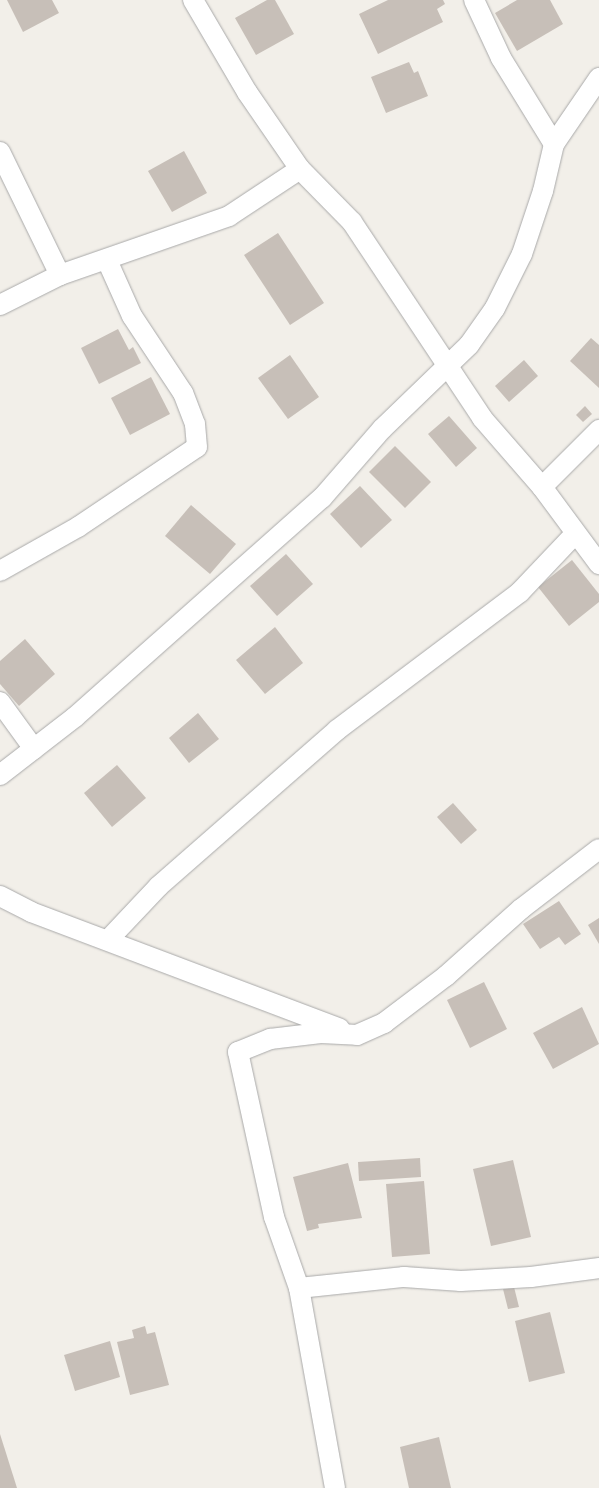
<!DOCTYPE html>
<style>
body{margin:0}
#map{position:relative;width:599px;height:1488px;overflow:hidden;background:#f2efe9;font-family:Mulish,sans-serif}
div>[style]{position:absolute}
.building>*{inset:0;background:#c7bfb8}
.roads{filter:drop-shadow(0 0 1px #a9a9a9) drop-shadow(0 0 1px #a9a9a9)}
.minor>*{height:20px;margin:-10px;padding:0 10px;transform-origin:10px;border-radius:10px;background:#fff}
span{translate:-50% -50%;white-space:nowrap;text-align:center;line-height:1.15;-webkit-text-stroke:4.5px #fff;paint-order:stroke}
</style>
<div id="map">
<div class="building">
<i style="clip-path:polygon(7px 0,52px 0,59px 13px,23px 32px)"></i>
<i style="clip-path:polygon(267px 0,275px 0,294px 34px,256px 55px,235px 18px)"></i>
<i style="clip-path:polygon(388px 0,443px 0,445px 4px,437px 9px,443px 22px,378px 54px,359px 14px)"></i>
<i style="clip-path:polygon(517px 0,550px 0,563px 24px,517px 51px,495px 13px)"></i>
<i style="clip-path:polygon(409px 62px,414px 73px,418px 71px,428px 96px,386px 113px,371px 77px)"></i>
<i style="clip-path:polygon(184px 151px,207px 193px,172px 212px,148px 171px)"></i>
<i style="clip-path:polygon(278px 233px,324px 303px,290px 325px,244px 255px)"></i>
<i style="clip-path:polygon(118px 329px,129px 350px,133px 347px,141px 363px,99px 384px,81px 348px)"></i>
<i style="clip-path:polygon(591px 338px,599px 345px,599px 388px,570px 361px)"></i>
<i style="clip-path:polygon(290px 355px,319px 397px,288px 419px,258px 378px)"></i>
<i style="clip-path:polygon(524px 360px,538px 376px,509px 402px,495px 386px)"></i>
<i style="clip-path:polygon(151px 377px,170px 414px,130px 435px,111px 398px)"></i>
<i style="clip-path:polygon(585px 406px,592px 414px,583px 422px,576px 415px)"></i>
<i style="clip-path:polygon(449px 416px,477px 448px,456px 467px,428px 434px)"></i>
<i style="clip-path:polygon(395px 446px,431px 482px,405px 508px,369px 472px)"></i>
<i style="clip-path:polygon(360px 486px,392px 520px,361px 548px,330px 514px)"></i>
<i style="clip-path:polygon(191px 505px,236px 544px,210px 574px,165px 536px)"></i>
<i style="clip-path:polygon(286px 554px,313px 584px,277px 616px,250px 586px)"></i>
<i style="clip-path:polygon(572px 560px,599px 594px,599px 602px,569px 626px,538px 587px)"></i>
<i style="clip-path:polygon(275px 627px,303px 663px,265px 694px,236px 660px)"></i>
<i style="clip-path:polygon(25px 639px,55px 674px,19px 706px,0 684px,0 661px)"></i>
<i style="clip-path:polygon(198px 713px,219px 739px,189px 763px,169px 738px)"></i>
<i style="clip-path:polygon(117px 765px,146px 798px,112px 827px,84px 793px)"></i>
<i style="clip-path:polygon(453px 803px,477px 830px,461px 844px,437px 817px)"></i>
<i style="clip-path:polygon(559px 901px,581px 934px,565px 945px,559px 937px,540px 949px,523px 924px)"></i>
<i style="clip-path:polygon(599px 918px,599px 944px,588px 925px)"></i>
<i style="clip-path:polygon(484px 982px,507px 1029px,470px 1048px,447px 1000px)"></i>
<i style="clip-path:polygon(582px 1007px,599px 1044px,553px 1069px,533px 1033px)"></i>
<i style="clip-path:polygon(420px 1158px,421px 1177px,359px 1181px,358px 1162px)"></i>
<i style="clip-path:polygon(513px 1160px,531px 1237px,491px 1246px,473px 1169px)"></i>
<i style="clip-path:polygon(348px 1163px,362px 1218px,318px 1224px,319px 1228px,307px 1231px,293px 1177px)"></i>
<i style="clip-path:polygon(424px 1181px,430px 1254px,392px 1257px,386px 1184px)"></i>
<i style="clip-path:polygon(514px 1287px,519px 1307px,508px 1309px,503px 1289px)"></i>
<i style="clip-path:polygon(550px 1312px,565px 1373px,529px 1382px,515px 1321px)"></i>
<i style="clip-path:polygon(145px 1326px,147px 1334px,155px 1332px,169px 1385px,130px 1395px,117px 1342px,134px 1338px,132px 1330px)"></i>
<i style="clip-path:polygon(110px 1341px,120px 1377px,75px 1391px,64px 1355px)"></i>
<i style="clip-path:polygon(0 1434px,17px 1488px,0 1488px)"></i>
<i style="clip-path:polygon(439px 1437px,451px 1488px,409px 1488px,400px 1447px)"></i>
</div>
<div class="roads">
<div class="minor">
<i style="left:193px;top:0;width:107px;rotate:59.6deg"></i>
<i style="left:247px;top:92px;width:93px;rotate:55.5deg"></i>
<i style="left:300px;top:169px;width:74px;rotate:45.5deg"></i>
<i style="left:352px;top:222px;width:235px;rotate:56.4deg"></i>
<i style="left:482px;top:418px;width:91px;rotate:49deg"></i>
<i style="left:542px;top:487px;width:96px;rotate:53.5deg"></i>
<i style="left:474px;top:0;width:64px;rotate:65deg"></i>
<i style="left:501px;top:58px;width:101px;rotate:58.4deg"></i>
<i style="left:0;top:152px;width:137px;rotate:64deg"></i>
<i style="left:0;top:305px;width:67px;rotate:-26.6deg"></i>
<i style="left:60px;top:275px;width:179px;rotate:-19.2deg"></i>
<i style="left:229px;top:216px;width:85px;rotate:-33.5deg"></i>
<i style="left:542px;top:487px;width:81px;rotate:-45deg"></i>
<i style="left:0;top:571px;width:90px;rotate:-29.4deg"></i>
<i style="left:78px;top:527px;width:143px;rotate:-33.9deg"></i>
<i style="left:197px;top:447px;width:23px;rotate:-95deg"></i>
<i style="left:195px;top:424px;width:33px;rotate:-111deg"></i>
<i style="left:183px;top:393px;width:92px;rotate:-123.5deg"></i>
<i style="left:132px;top:316px;width:61px;rotate:-114.1deg"></i>
<i style="left:0;top:702px;width:58px;rotate:54.1deg"></i>
<i style="left:0;top:775px;width:95px;rotate:-37.7deg"></i>
<i style="left:75px;top:717px;width:330px;rotate:-41.6deg"></i>
<i style="left:322px;top:498px;width:91px;rotate:-49deg"></i>
<i style="left:382px;top:429px;width:121px;rotate:-44deg"></i>
<i style="left:469px;top:345px;width:45px;rotate:-54.9deg"></i>
<i style="left:495px;top:308px;width:60px;rotate:-63.4deg"></i>
<i style="left:522px;top:254px;width:66px;rotate:-71.6deg"></i>
<i style="left:543px;top:191px;width:48px;rotate:-76.8deg"></i>
<i style="left:554px;top:144px;width:80px;rotate:-55.7deg"></i>
<i style="left:0;top:896px;width:35px;rotate:27deg"></i>
<i style="left:31px;top:912px;width:330px;rotate:20.7deg"></i>
<i style="left:108px;top:940px;width:74px;rotate:-46.6deg"></i>
<i style="left:159px;top:886px;width:237px;rotate:-41.2deg"></i>
<i style="left:337px;top:730px;width:229px;rotate:-37deg"></i>
<i style="left:520px;top:592px;width:80px;rotate:-46.5deg"></i>
<i style="left:299px;top:1288px;width:106px;rotate:-6deg"></i>
<i style="left:404px;top:1277px;width:57px;rotate:4deg"></i>
<i style="left:461px;top:1281px;width:70px;rotate:-3.3deg"></i>
<i style="left:531px;top:1277px;width:69px;rotate:-7.5deg"></i>
<i style="left:335px;top:1488px;width:203px;rotate:-100.2deg"></i>
<i style="left:299px;top:1288px;width:75px;rotate:-109.4deg"></i>
<i style="left:274px;top:1217px;width:169px;rotate:-102.3deg"></i>
<i style="left:238px;top:1052px;width:35px;rotate:-22deg"></i>
<i style="left:270px;top:1039px;width:51px;rotate:-6.7deg"></i>
<i style="left:321px;top:1033px;width:36px;rotate:3deg"></i>
<i style="left:357px;top:1035px;width:30px;rotate:-24deg"></i>
<i style="left:384px;top:1023px;width:78px;rotate:-37.2deg"></i>
<i style="left:446px;top:976px;width:101px;rotate:-41.8deg"></i>
<i style="left:521px;top:909px;width:98px;rotate:-37.6deg"></i>
</div>
</div>
</div>
